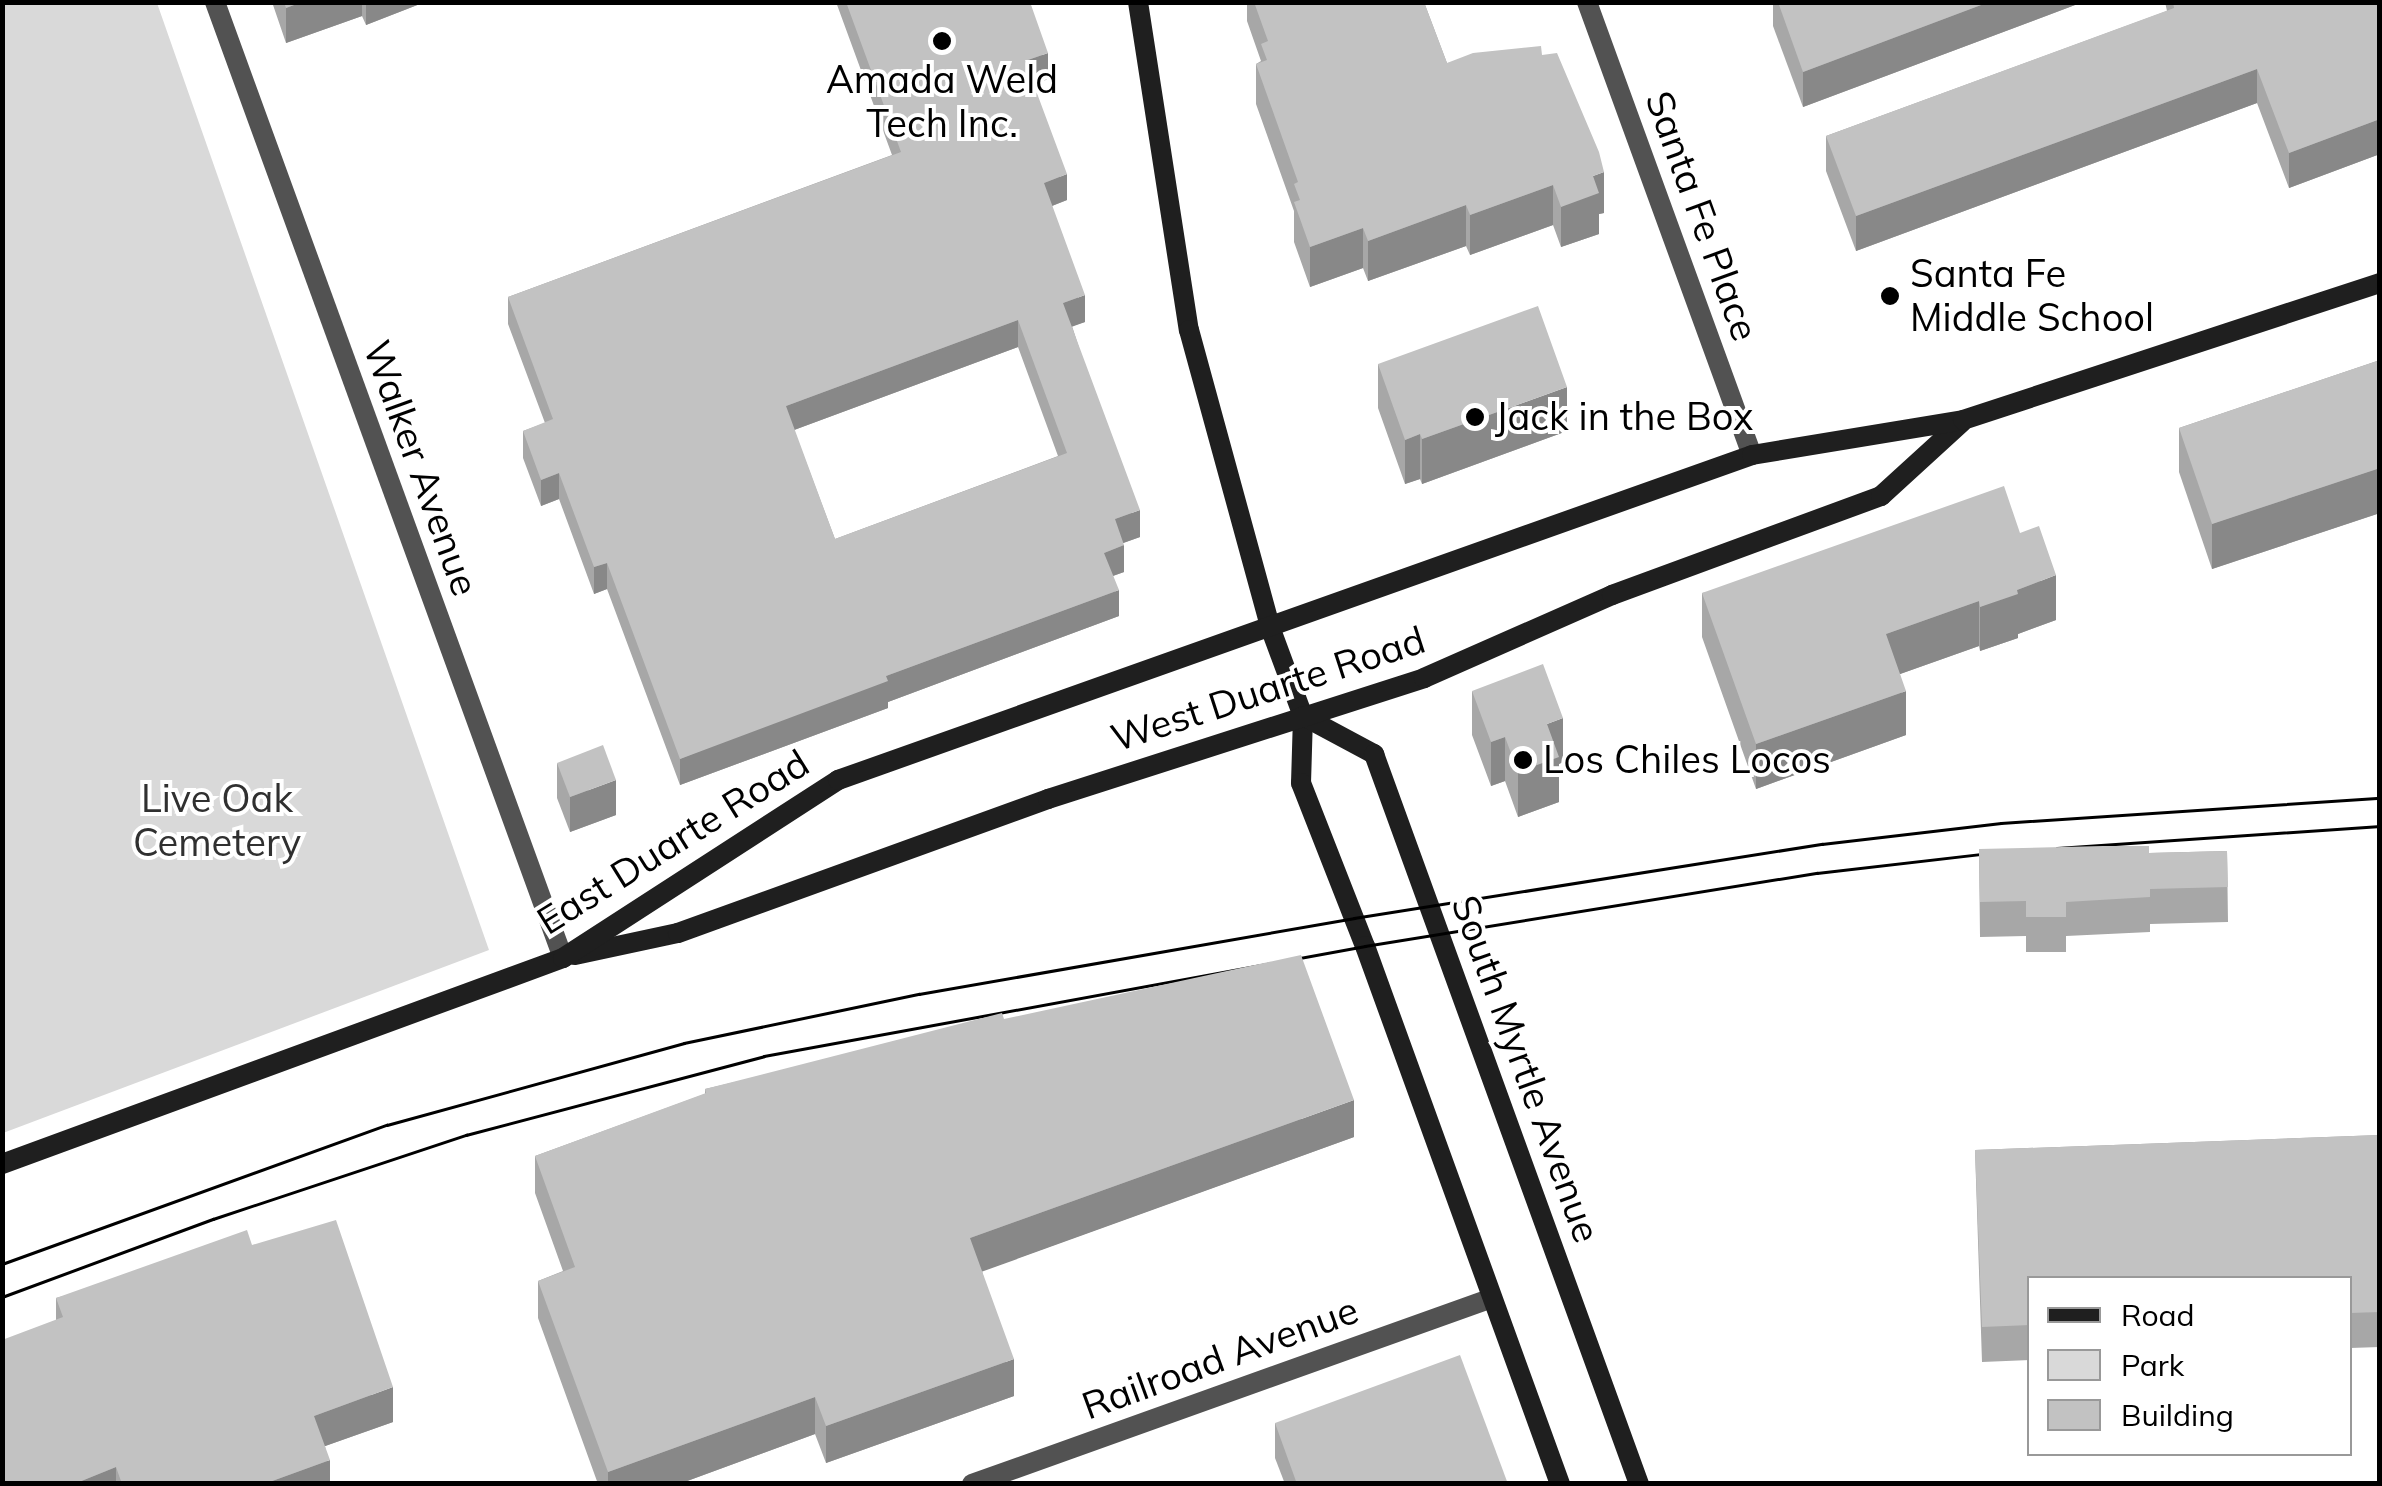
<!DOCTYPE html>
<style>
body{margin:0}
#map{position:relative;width:2382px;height:1486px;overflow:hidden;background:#fff;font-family:Mulish,sans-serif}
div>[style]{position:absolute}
.green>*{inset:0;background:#d9d9d9}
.street>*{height:20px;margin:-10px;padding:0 10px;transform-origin:10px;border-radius:10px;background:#525252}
.secondary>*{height:20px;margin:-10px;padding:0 10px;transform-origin:10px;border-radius:10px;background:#1f1f1f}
.tram>*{height:2.5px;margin:-1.25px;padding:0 1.25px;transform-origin:1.25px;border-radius:1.25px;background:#000}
.wall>*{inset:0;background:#a7a7a7}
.shaded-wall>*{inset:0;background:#888}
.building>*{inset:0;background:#c2c2c2}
.dots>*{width:28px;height:28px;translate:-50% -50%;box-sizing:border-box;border:5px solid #fff;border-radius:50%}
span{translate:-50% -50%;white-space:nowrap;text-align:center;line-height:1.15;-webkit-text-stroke:8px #fff;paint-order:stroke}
.poi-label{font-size:38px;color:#000}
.left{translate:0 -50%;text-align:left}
.street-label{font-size:38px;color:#000}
.park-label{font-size:38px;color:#303030}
.frame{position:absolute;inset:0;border:5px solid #000;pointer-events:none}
.legend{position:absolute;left:2027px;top:1276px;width:325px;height:180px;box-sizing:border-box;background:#fff;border:2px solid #999;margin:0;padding:12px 18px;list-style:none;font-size:30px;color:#000}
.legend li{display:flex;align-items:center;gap:20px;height:50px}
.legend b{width:50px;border:2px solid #999}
</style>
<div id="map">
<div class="green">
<i style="clip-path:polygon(3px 2px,157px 3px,489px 950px,3px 1133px)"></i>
</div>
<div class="street">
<i style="left:215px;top:2px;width:1017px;rotate:70deg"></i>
<i style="left:1587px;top:2px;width:482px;rotate:70deg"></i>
<i style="left:972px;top:1484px;width:552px;rotate:-19.68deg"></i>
</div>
<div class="secondary">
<i style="left:1138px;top:2px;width:332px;rotate:81.2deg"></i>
<i style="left:1189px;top:330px;width:308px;rotate:74.7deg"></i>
<i style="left:1270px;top:627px;width:95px;rotate:69.7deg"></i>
<i style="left:1303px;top:716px;width:67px;rotate:91.7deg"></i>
<i style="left:1301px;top:783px;width:175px;rotate:68.6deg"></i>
<i style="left:1365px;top:946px;width:572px;rotate:70.08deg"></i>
<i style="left:1303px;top:716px;width:81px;rotate:28.2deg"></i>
<i style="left:1374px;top:754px;width:777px;rotate:70.05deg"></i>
<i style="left:575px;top:955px;width:105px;rotate:-12.1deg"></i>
<i style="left:678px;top:933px;width:394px;rotate:-19.9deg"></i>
<i style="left:1048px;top:799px;width:395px;rotate:-17.8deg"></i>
<i style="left:1424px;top:678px;width:206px;rotate:-23.8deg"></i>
<i style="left:1612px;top:595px;width:287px;rotate:-20.2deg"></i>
<i style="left:1881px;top:496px;width:110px;rotate:-42.4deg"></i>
<i style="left:2px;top:1164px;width:598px;rotate:-20.16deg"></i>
<i style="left:563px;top:958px;width:328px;rotate:-32.9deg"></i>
<i style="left:838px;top:780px;width:970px;rotate:-19.57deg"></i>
<i style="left:1752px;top:455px;width:214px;rotate:-9.4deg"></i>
<i style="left:1963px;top:420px;width:439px;rotate:-18.2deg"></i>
</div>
<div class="tram">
<i style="left:2057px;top:848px;width:324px;rotate:-3.9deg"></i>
<i style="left:2px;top:1264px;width:409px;rotate:-19.9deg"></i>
<i style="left:387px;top:1125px;width:308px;rotate:-15.4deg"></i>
<i style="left:684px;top:1043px;width:240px;rotate:-11.8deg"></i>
<i style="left:919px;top:994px;width:442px;rotate:-9.9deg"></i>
<i style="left:1354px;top:918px;width:474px;rotate:-9deg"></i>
<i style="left:1822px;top:844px;width:180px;rotate:-6.7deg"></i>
<i style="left:2001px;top:823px;width:380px;rotate:-3.8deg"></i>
<i style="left:2px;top:1297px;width:225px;rotate:-20.3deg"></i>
<i style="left:213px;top:1219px;width:267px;rotate:-18.4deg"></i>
<i style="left:466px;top:1135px;width:308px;rotate:-14.8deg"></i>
<i style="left:764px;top:1056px;width:611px;rotate:-10.37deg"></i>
<i style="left:1365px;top:946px;width:458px;rotate:-9.2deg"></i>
<i style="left:1817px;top:873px;width:192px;rotate:-6.6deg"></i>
</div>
<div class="wall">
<i style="clip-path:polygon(272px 2px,425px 2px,366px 25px,362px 16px,286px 43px)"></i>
<i style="clip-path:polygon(evenodd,836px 2px,1030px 2px,1048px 79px,1034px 85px,1067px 200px,1052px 206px,1085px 322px,1072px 326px,1140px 537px,1123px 543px,1124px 572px,1113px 576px,1119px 616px,888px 702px,888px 708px,680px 785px,607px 589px,594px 594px,559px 499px,541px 506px,523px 458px,523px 431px,545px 423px,508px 324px,508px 297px,892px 155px,836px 2px,1018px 347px,1058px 456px,835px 539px,794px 430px,1018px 347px)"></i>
<i style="clip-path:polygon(1247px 2px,1424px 2px,1447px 63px,1542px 55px,1604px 213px,1599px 214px,1599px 234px,1561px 247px,1553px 225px,1470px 255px,1466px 246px,1368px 281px,1363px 268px,1310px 287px,1294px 242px,1294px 211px,1256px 104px,1256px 64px,1261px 61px,1247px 21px)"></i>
<i style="clip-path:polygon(1773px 2px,2083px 2px,1803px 107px,1773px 26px)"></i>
<i style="clip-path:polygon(2165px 2px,2380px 2px,2380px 154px,2289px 188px,2257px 103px,1856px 251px,1826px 171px,1826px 136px,2167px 11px)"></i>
<i style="clip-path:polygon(2380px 360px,2380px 513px,2212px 569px,2179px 472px,2179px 428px)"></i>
<i style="clip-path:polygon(1378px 364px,1567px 431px,1422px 484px,1420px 479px,1405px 484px,1378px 408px)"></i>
<i style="clip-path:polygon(2020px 533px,2056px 620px,2018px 634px,2018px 638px,1980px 651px,1979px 646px,1900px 674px,1906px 735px,1756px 789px,1702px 637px,1702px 593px)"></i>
<i style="clip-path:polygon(1472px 691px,1563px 762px,1559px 764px,1559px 802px,1518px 817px,1505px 781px,1491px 786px,1472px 735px)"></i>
<i style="clip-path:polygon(557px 763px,616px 815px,570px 832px,557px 798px)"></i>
<i style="clip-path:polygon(1979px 849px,2149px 853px,2227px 851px,2228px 922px,2150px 924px,2150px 932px,2066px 936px,2066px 952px,2026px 952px,2026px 936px,1980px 937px)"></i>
<i style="clip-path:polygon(1004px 1019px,1354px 1137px,982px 1271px,1014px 1396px,826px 1463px,815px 1434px,679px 1484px,598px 1484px,538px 1318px,538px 1281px,563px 1271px,535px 1193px,535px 1156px,705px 1094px,705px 1089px)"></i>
<i style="clip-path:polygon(2380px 1135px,2380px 1347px,2350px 1348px,2350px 1278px,2030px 1278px,2030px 1360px,1982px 1362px,1975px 1150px)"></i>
<i style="clip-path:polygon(252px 1245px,393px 1422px,325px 1446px,330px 1484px,2px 1484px,56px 1320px,56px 1298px)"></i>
<i style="clip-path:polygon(1275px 1423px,1508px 1484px,1285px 1484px,1275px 1458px)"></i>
</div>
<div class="shaded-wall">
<i style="clip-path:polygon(302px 2px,362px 2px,362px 16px,286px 43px,286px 8px)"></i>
<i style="clip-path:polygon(366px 2px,425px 2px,366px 25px)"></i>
<i style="clip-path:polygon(1989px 2px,2083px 2px,1803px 107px,1803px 72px)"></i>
<i style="clip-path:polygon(1048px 53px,1048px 79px,1025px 88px,1025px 61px)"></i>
<i style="clip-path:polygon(2257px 69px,2257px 103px,1856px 251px,1856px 216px)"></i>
<i style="clip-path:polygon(2380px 119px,2380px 154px,2289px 188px,2289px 153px)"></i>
<i style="clip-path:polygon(1604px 172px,1604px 213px,1599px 214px,1599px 234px,1561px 247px,1561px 207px,1593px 176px)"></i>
<i style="clip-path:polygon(1067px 174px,1067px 200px,1044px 209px,1044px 183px)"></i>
<i style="clip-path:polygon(1553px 185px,1553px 225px,1470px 255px,1470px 215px)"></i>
<i style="clip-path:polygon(1466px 205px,1466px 246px,1368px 281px,1368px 241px)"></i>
<i style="clip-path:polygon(1363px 228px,1363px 268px,1310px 287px,1310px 247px)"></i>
<i style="clip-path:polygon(1085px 295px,1085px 322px,1063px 330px,1063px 303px)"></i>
<i style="clip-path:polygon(1018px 320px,1018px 347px,786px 433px,786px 406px)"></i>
<i style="clip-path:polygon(1567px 387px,1567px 431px,1422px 484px,1422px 439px)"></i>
<i style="clip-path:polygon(1420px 434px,1420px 479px,1405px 484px,1405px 440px)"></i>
<i style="clip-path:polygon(2380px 468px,2380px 513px,2212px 569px,2212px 524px)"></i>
<i style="clip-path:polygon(559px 473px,559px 499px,541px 506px,541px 480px)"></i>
<i style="clip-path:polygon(1140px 510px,1140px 537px,1115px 546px,1115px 519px)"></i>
<i style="clip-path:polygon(1124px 545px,1124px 572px,1104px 579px,1104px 553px)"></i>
<i style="clip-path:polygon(607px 563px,607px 589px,594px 594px,594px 567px)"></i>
<i style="clip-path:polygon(2056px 575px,2056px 620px,2018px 634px,2018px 638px,1980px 651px,1980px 607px,2017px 590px)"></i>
<i style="clip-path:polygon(1119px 590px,1119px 616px,888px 702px,888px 708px,680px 785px,680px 759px,886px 676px)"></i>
<i style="clip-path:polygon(1979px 601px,1979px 646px,1886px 679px,1886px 634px)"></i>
<i style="clip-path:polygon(1906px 691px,1906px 735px,1756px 789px,1756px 744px)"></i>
<i style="clip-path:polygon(1563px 718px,1563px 762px,1559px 764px,1559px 802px,1518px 817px,1518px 772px,1547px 724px)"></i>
<i style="clip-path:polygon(1505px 737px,1505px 781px,1491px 786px,1491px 742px)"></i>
<i style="clip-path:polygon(616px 780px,616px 815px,570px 832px,570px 797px)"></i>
<i style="clip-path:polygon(1354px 1100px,1354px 1137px,970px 1276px,970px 1238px)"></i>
<i style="clip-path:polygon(1014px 1359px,1014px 1396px,826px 1463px,826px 1426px)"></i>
<i style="clip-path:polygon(393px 1387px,393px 1422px,314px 1450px,314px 1416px)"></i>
<i style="clip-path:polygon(815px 1397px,815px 1434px,679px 1484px,608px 1484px,608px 1472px)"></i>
<i style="clip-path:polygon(330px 1460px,330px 1484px,264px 1484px)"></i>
<i style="clip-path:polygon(116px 1467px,116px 1484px,74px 1484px)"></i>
</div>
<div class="building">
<i style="clip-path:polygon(284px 2px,302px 2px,286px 8px)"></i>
<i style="clip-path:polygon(evenodd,846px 2px,1030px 2px,1048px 53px,1025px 61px,1067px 174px,1044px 183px,1085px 295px,1063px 303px,1140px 510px,1115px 519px,1124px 545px,1104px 553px,1119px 590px,886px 676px,888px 681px,680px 759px,607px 563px,594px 567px,559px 473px,541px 480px,523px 431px,553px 419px,508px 297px,901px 152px,846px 2px,1018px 320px,1067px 453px,835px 539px,786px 406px,1018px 320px)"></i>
<i style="clip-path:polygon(1254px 2px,1424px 2px,1447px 63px,1473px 53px,1541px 46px,1542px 55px,1557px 53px,1599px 152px,1604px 172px,1593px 176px,1599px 193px,1561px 207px,1553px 185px,1470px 215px,1466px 205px,1368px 241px,1363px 228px,1310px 247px,1294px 202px,1300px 200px,1294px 184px,1298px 182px,1256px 64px,1267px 60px,1261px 44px,1268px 41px)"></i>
<i style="clip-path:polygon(1778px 2px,1989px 2px,1803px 72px)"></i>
<i style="clip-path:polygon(2173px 2px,2380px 2px,2380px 119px,2289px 153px,2257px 69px,1856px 216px,1826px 136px,2174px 8px)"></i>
<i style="clip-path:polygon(1538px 306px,1567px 387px,1422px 439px,1420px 434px,1405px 440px,1378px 364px)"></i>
<i style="clip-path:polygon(2380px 360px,2380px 468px,2212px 524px,2179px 428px)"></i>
<i style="clip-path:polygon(2004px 486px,2020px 533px,2039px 526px,2056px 575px,2017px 590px,2018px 594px,1980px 607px,1979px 601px,1886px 634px,1906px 691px,1756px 744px,1702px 593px)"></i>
<i style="clip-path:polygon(1543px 664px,1563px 718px,1547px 724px,1559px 757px,1518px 772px,1505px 737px,1491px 742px,1472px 691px)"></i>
<i style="clip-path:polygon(603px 745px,616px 780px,570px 797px,557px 763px)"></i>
<i style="clip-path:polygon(2103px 846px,2149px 846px,2149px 853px,2227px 851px,2228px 887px,2150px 889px,2150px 897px,2066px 902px,2066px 917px,2026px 917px,2026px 901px,1980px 902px,1979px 849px)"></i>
<i style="clip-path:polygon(1301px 955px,1354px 1100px,970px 1238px,1014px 1359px,826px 1426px,815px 1397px,608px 1472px,538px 1281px,575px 1267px,535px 1156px,706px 1093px,705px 1089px,1002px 1013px,1004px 1019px)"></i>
<i style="clip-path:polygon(2380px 1135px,2380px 1312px,2350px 1313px,2350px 1278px,2030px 1278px,2030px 1325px,1982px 1327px,1975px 1150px)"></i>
<i style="clip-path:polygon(336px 1220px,393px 1387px,314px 1416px,330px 1460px,264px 1484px,122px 1484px,116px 1467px,74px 1484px,2px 1484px,2px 1340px,63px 1317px,56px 1298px,247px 1230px,252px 1245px)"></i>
<i style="clip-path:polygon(1460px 1355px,1508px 1484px,1297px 1484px,1275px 1423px)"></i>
</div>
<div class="dots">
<i style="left:942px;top:41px;background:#000"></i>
<i style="left:1890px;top:296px;background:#000"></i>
<i style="left:1475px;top:417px;background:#000"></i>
<i style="left:1523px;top:760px;background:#000"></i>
</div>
<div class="poi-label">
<span style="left:942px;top:102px">Amada Weld<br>Tech Inc.</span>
<span class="left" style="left:1910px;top:296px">Santa Fe<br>Middle School</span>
<span class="left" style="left:1495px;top:417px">Jack in the Box</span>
<span class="left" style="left:1543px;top:760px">Los Chiles Locos</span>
</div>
<div class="street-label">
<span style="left:1702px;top:216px;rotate:70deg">Santa Fe Place</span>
<span style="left:421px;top:468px;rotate:70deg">Walker Avenue</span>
<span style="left:1268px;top:689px;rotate:-18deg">West Duarte Road</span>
<span style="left:673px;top:842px;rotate:-32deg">East Duarte Road</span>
<span style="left:1526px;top:1069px;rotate:70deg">South Myrtle Avenue</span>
<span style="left:1220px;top:1358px;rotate:-20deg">Railroad Avenue</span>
</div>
<div class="park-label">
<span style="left:217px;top:821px">Live Oak<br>Cemetery</span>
</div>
<div class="frame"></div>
<ul class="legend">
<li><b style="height:12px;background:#1f1f1f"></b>Road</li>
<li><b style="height:28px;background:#d9d9d9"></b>Park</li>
<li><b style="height:28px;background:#c2c2c2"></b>Building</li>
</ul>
</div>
